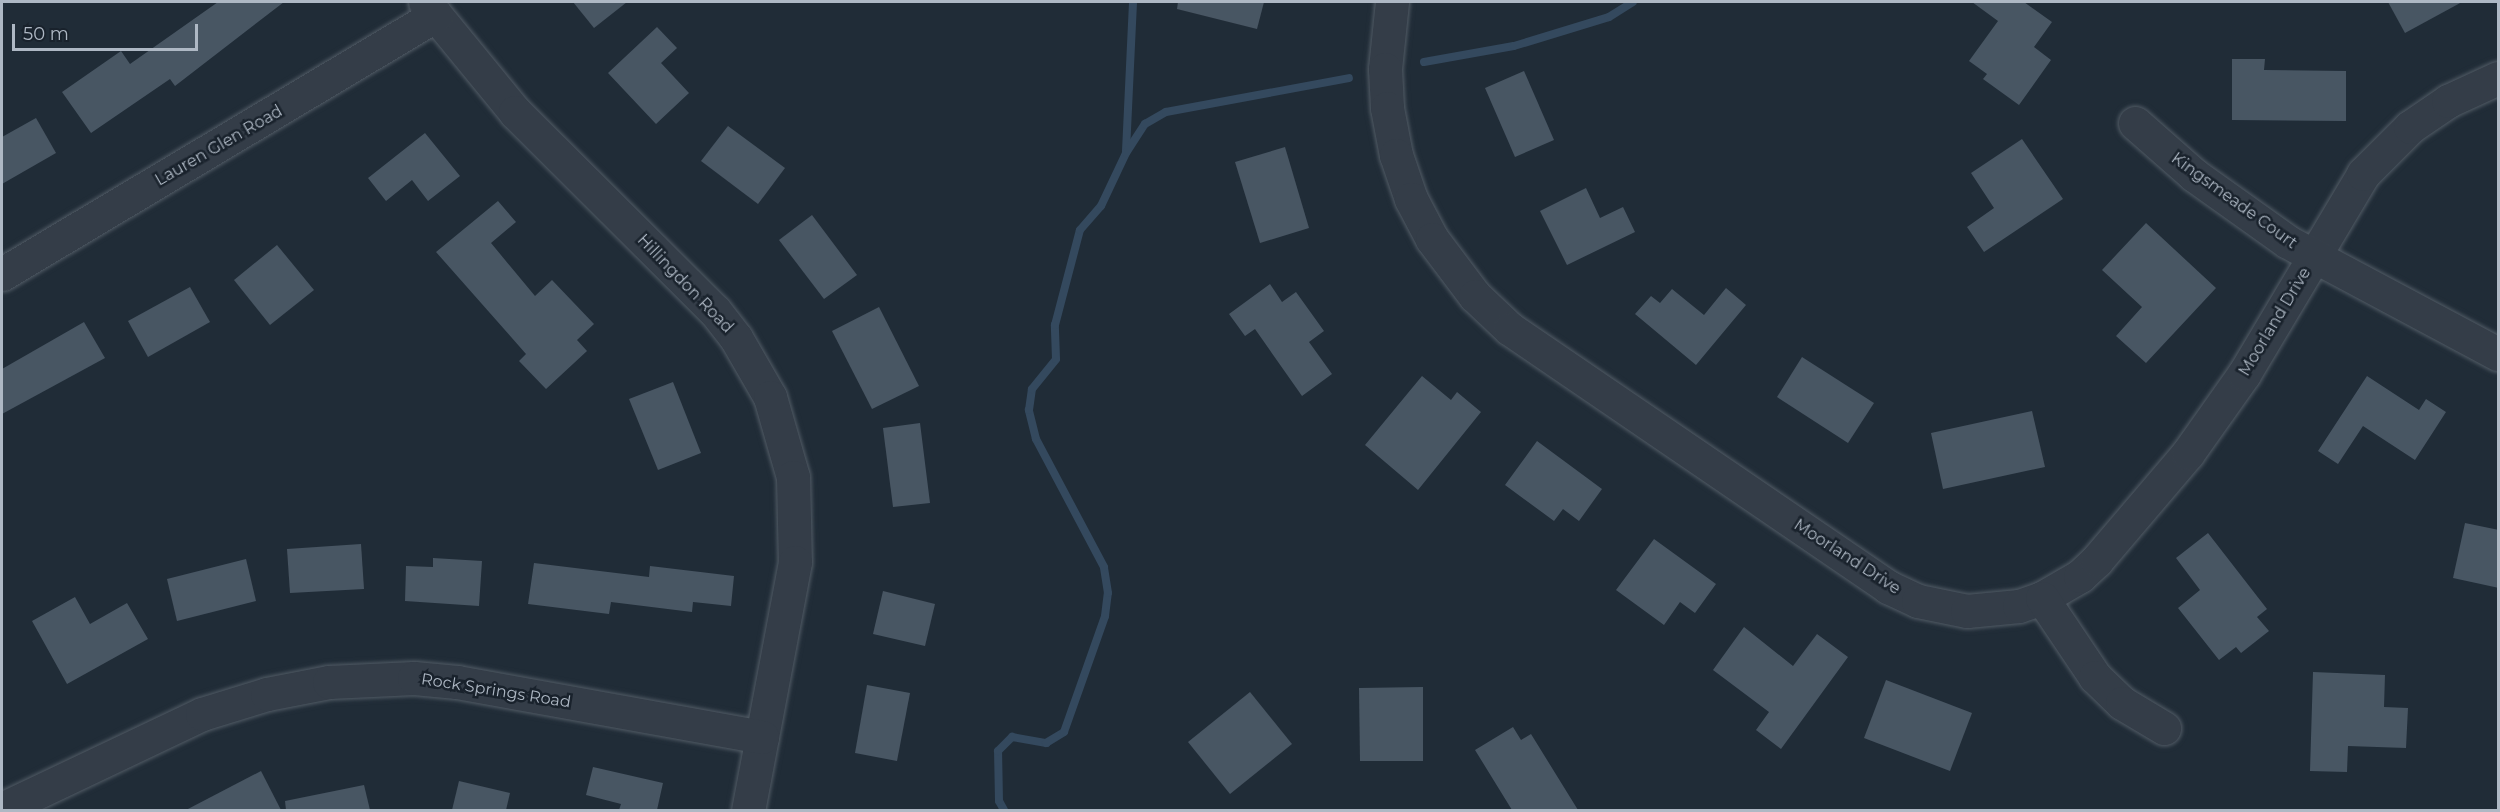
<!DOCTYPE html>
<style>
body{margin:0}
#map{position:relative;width:2500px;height:812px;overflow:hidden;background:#202c37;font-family:Montserrat,sans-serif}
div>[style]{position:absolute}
.stream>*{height:8px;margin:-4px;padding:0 4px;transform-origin:4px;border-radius:4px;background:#34495e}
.building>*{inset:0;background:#485663}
.roads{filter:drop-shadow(0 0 2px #515b65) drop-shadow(0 0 2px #515b65)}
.minor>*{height:33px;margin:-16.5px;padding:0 16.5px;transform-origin:16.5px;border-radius:16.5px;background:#343d48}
span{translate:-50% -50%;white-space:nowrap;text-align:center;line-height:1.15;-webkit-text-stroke:5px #19222c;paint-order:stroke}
.street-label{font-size:16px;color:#aeb8c4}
.frame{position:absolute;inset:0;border:3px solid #aeb8c4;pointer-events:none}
.scale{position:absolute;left:12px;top:24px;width:186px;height:27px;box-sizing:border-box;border:3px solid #aeb8c4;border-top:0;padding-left:8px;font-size:18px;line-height:21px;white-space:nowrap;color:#aeb8c4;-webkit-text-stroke:4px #19222c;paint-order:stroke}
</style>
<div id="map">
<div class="stream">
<i style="left:1424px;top:62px;width:91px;rotate:-10.1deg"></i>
<i style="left:1514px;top:46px;width:99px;rotate:-17deg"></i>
<i style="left:1609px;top:17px;width:28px;rotate:-32deg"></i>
<i style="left:1126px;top:151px;width:149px;rotate:-87.3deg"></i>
<i style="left:1004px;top:810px;width:10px;rotate:-119deg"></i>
<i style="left:999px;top:801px;width:50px;rotate:-91.1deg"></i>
<i style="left:998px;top:751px;width:20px;rotate:-45deg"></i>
<i style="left:1012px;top:737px;width:35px;rotate:10deg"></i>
<i style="left:1046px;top:743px;width:21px;rotate:-31deg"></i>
<i style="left:1064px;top:732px;width:123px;rotate:-70.5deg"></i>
<i style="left:1105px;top:616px;width:23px;rotate:-83deg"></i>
<i style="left:1108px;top:593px;width:26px;rotate:-99deg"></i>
<i style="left:1104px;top:567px;width:145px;rotate:-118deg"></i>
<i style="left:1036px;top:439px;width:30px;rotate:-104deg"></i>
<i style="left:1029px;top:410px;width:21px;rotate:-82deg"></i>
<i style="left:1032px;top:389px;width:38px;rotate:-51deg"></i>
<i style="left:1056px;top:359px;width:34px;rotate:-92deg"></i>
<i style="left:1055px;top:325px;width:98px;rotate:-75.3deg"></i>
<i style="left:1080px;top:230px;width:32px;rotate:-49deg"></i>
<i style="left:1101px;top:206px;width:59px;rotate:-64.7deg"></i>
<i style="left:1126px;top:153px;width:35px;rotate:-57deg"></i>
<i style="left:1145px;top:124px;width:24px;rotate:-30deg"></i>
<i style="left:1166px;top:112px;width:186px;rotate:-10.5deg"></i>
</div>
<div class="building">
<i style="clip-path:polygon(218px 2px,284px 2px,175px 86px,170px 79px,91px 133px,62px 92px,121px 51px,130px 64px)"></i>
<i style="clip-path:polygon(573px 2px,627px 2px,594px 28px)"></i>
<i style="clip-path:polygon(1178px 2px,1264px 2px,1257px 29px,1177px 9px)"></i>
<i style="clip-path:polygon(1972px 2px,2024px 2px,2052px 22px,2034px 47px,2051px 60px,2019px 105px,1983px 79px,1987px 74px,1969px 61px,1998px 21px)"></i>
<i style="clip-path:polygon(2388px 2px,2462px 2px,2405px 33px)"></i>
<i style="clip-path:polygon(657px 27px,677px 48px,661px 63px,689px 93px,656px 124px,608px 73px)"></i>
<i style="clip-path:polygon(2232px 59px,2265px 59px,2264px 70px,2346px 71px,2346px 121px,2232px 120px)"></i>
<i style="clip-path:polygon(1524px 71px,1554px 140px,1515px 157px,1485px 88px)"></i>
<i style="clip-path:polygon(36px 118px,56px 153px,2px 184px,2px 137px)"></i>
<i style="clip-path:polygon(728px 126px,785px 168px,758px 204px,701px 161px)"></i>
<i style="clip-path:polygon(425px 133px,460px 176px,428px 201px,412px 180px,386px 201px,368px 178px)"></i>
<i style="clip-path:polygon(2022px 139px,2063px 199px,1984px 252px,1967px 227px,1994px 208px,1971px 173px)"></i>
<i style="clip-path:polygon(1285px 147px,1309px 228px,1260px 243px,1235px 162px)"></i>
<i style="clip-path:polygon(1586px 188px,1600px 218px,1623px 207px,1635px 232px,1567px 265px,1540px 211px)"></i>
<i style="clip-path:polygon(498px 201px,516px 222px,491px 243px,535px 296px,552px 280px,594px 324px,577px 340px,587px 351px,546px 389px,519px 361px,526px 354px,436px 252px)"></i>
<i style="clip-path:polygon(812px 215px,857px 275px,824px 299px,779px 240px)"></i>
<i style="clip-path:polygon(2146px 223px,2216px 288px,2146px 363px,2116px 336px,2142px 307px,2102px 270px)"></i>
<i style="clip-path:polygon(277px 245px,314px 290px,270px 325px,234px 280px)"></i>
<i style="clip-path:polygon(1270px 284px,1282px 302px,1296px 292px,1324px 331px,1309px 342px,1332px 374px,1302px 396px,1255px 329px,1245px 336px,1229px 314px)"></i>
<i style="clip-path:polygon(190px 287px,210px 322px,148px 357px,128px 321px)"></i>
<i style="clip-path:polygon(1726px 288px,1746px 305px,1696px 365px,1635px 314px,1651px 296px,1660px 303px,1672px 289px,1704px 315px)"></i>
<i style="clip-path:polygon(879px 307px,919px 386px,872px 409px,832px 331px)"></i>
<i style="clip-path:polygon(84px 322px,105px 358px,2px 414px,2px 369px)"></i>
<i style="clip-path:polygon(1802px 357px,1874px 403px,1848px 443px,1777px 397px)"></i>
<i style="clip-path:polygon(1422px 376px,1451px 400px,1457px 392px,1481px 412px,1418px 490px,1365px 445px)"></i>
<i style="clip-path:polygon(2367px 376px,2419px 410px,2426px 399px,2446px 412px,2415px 460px,2363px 426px,2338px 464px,2318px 451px)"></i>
<i style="clip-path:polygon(673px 382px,701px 453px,658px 470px,629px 399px)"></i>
<i style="clip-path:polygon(2032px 411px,2045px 467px,1943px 489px,1931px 433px)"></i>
<i style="clip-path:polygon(920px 423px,930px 503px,893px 507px,883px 428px)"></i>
<i style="clip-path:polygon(1537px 441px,1602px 489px,1579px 521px,1563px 509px,1554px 521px,1505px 485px)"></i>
<i style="clip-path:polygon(2465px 523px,2499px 530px,2499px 588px,2453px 578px)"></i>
<i style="clip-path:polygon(2208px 533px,2267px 609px,2257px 617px,2269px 631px,2241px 653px,2236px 647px,2219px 660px,2178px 608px,2200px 590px,2176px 558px)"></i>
<i style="clip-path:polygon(1654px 539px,1716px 584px,1695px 613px,1680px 602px,1664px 625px,1616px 590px)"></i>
<i style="clip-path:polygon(361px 544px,364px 589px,290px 593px,287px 549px)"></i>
<i style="clip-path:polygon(433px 558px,482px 561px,479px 606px,405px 601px,406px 566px,433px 567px)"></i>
<i style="clip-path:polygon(246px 559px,256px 601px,177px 621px,167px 579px)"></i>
<i style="clip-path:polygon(534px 563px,649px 577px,650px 566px,734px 576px,731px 606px,693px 602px,692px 612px,611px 602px,609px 614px,528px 604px)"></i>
<i style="clip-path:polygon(883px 591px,935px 604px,925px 646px,873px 634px)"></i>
<i style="clip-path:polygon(75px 597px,90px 624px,127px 603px,148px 639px,67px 684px,32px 621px)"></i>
<i style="clip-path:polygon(1744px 627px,1793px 666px,1817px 634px,1848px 657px,1781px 749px,1756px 730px,1769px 712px,1713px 670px)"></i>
<i style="clip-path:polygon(2313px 672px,2385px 675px,2384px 707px,2408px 708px,2406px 748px,2348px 746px,2347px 772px,2310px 771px)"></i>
<i style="clip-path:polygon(1886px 680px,1972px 713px,1950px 771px,1864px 738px)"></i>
<i style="clip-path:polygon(867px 685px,910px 693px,897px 761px,855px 753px)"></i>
<i style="clip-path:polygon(1423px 687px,1423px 761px,1360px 761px,1359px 688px)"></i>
<i style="clip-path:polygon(1250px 692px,1292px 744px,1230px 794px,1188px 742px)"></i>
<i style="clip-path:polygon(1513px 727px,1521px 740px,1531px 734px,1578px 810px,1512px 810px,1475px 750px)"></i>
<i style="clip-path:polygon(593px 767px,663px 783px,657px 810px,619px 810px,621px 804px,586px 795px)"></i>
<i style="clip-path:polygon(261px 771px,281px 810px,186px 810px)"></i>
<i style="clip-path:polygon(459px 781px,510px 793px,506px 810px,452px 810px)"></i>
<i style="clip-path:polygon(364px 785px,370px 810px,286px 810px,285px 801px)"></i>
</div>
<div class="roads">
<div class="minor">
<i style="left:425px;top:2px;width:142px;rotate:50.7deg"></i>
<i style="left:515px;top:112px;width:282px;rotate:44.9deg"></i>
<i style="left:715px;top:311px;width:34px;rotate:52deg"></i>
<i style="left:736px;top:338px;width:68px;rotate:60deg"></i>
<i style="left:770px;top:397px;width:83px;rotate:74deg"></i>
<i style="left:793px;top:477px;width:85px;rotate:88.7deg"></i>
<i style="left:795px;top:562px;width:252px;rotate:100.7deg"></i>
<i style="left:1392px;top:2px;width:67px;rotate:96deg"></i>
<i style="left:1385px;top:69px;width:39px;rotate:87deg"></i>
<i style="left:1387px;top:108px;width:48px;rotate:79.2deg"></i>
<i style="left:1396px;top:155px;width:46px;rotate:71.2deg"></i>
<i style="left:1411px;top:199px;width:45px;rotate:62.3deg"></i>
<i style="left:1432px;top:239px;width:71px;rotate:53deg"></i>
<i style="left:1475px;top:296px;width:48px;rotate:43.3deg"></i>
<i style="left:1510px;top:329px;width:458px;rotate:34.3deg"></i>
<i style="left:1888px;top:587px;width:33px;rotate:25deg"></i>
<i style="left:1918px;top:601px;width:50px;rotate:11.5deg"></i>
<i style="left:1967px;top:611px;width:52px;rotate:-5.5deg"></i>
<i style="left:2019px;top:606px;width:24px;rotate:-19deg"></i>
<i style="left:2042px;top:598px;width:44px;rotate:-30.1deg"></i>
<i style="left:2080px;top:576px;width:23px;rotate:-43deg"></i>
<i style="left:2097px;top:560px;width:140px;rotate:-49.6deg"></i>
<i style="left:2188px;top:453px;width:97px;rotate:-54.7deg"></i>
<i style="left:2244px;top:374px;width:233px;rotate:-59.2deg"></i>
<i style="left:2363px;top:174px;width:66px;rotate:-45deg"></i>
<i style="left:2410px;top:127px;width:46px;rotate:-34.4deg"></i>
<i style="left:2448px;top:101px;width:55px;rotate:-24.7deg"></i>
<i style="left:2135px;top:123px;width:79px;rotate:41.4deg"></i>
<i style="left:2194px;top:175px;width:115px;rotate:35.5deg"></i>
<i style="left:2288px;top:242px;width:238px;rotate:28.1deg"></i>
<i style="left:2px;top:274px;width:505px;rotate:-30.83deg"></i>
<i style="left:2042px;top:598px;width:95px;rotate:56.1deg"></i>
<i style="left:2095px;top:677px;width:37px;rotate:44deg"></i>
<i style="left:2122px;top:703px;width:49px;rotate:30.8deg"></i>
<i style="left:2px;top:809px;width:221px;rotate:-25.4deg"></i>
<i style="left:202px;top:714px;width:68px;rotate:-17.1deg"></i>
<i style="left:267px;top:694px;width:63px;rotate:-11deg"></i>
<i style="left:329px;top:682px;width:85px;rotate:-2.7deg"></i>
<i style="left:414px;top:678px;width:43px;rotate:5.3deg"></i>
<i style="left:457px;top:682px;width:310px;rotate:10.2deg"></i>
</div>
</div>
<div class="street-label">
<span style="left:219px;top:146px;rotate:-30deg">Lauren Glen Road</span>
<span style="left:2234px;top:201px;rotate:36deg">Kingsmeade Court</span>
<span style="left:685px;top:284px;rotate:46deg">Hillingdon Road</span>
<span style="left:2275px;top:322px;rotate:-59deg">Moorland Drive</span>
<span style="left:1847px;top:557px;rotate:33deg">Moorland Drive</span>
<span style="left:496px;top:691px;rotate:9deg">Rock Springs Road</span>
</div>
<div class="frame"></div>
<div class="scale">50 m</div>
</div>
